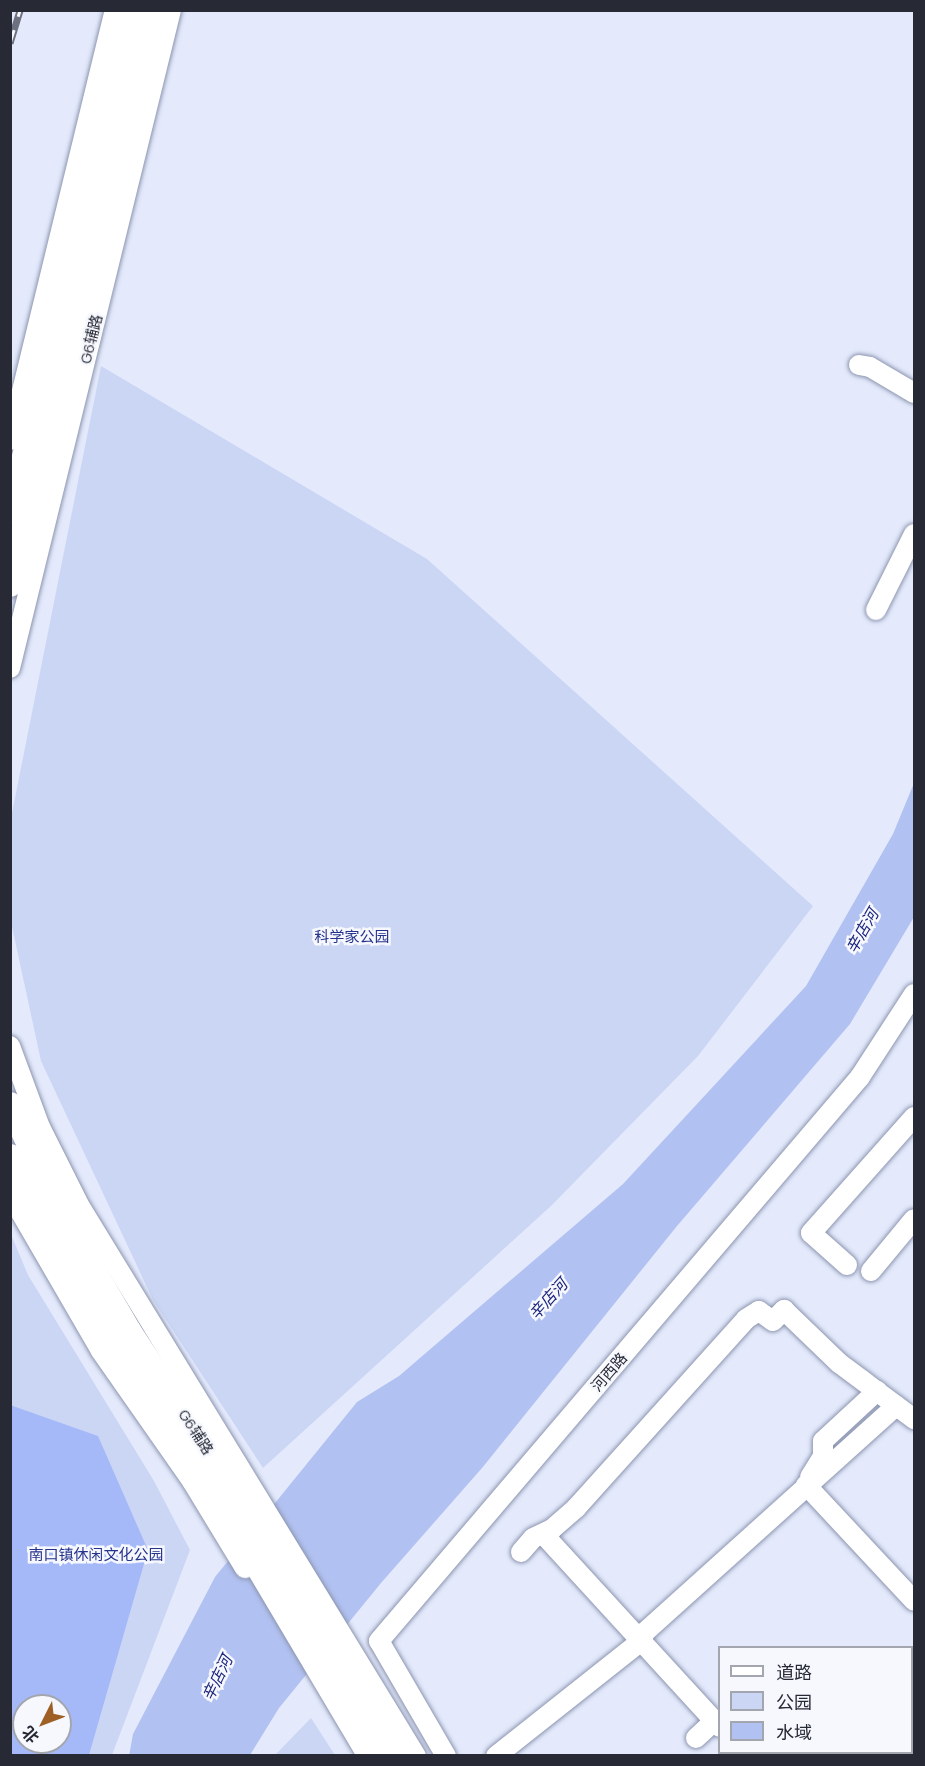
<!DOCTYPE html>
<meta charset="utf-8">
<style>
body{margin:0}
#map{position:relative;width:925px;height:1766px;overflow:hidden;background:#e4eafc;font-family:Manrope,"Noto Sans SC",sans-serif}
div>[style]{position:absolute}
.green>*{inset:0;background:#cbd6f5}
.forest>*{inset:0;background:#a5b9f9}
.water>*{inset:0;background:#b1c1f1}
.roads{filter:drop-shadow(0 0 2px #8c95b0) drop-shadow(0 0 2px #8c95b0)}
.minor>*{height:20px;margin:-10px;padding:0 10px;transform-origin:10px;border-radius:10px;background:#fff}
.major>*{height:24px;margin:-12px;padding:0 12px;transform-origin:12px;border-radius:12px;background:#fff}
.rail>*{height:7px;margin-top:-3.5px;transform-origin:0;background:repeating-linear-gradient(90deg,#f6f8fe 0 14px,#6d717f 0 28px);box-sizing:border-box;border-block:2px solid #6d717f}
span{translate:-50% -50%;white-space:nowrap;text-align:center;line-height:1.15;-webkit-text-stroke:5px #f6f8fe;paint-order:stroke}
.street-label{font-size:15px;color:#272a35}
.park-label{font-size:15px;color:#26338c}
.water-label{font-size:16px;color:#1c257d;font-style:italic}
.frame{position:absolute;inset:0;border:12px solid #272a35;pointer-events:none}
.legend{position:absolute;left:718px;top:1646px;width:195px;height:108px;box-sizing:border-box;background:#f6f8fe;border:2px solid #a3a6ae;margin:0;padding:8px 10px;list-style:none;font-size:18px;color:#272a35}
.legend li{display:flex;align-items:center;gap:12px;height:30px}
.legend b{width:30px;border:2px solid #a3a6ae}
.north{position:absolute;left:12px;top:1694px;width:60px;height:60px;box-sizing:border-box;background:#f6f8fe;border:2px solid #a3a6ae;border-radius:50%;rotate:228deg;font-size:16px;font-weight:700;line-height:24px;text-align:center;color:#272a35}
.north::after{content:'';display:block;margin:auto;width:21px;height:27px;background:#9e6025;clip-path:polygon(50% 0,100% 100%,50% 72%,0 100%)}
</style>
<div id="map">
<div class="green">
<i style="clip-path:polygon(101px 366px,427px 559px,813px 906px,698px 1056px,551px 1206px,263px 1468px,153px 1300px,41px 1061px,11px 922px,11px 818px)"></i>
<i style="clip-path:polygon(evenodd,10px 1232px,28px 1275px,154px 1481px,190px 1550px,112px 1755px,11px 1755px,10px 1232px,24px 1706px,60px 1706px,60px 1742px,24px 1742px,24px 1706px)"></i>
<i style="clip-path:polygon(311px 1718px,335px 1755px,275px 1755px)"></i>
</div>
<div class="forest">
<i style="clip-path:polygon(evenodd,10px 1405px,98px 1436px,148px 1550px,89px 1755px,11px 1755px,10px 1405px,24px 1706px,60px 1706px,60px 1742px,24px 1742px,24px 1706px)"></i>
</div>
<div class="water">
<i style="clip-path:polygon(914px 783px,914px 917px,850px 1024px,677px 1226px,482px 1468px,381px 1583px,279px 1708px,250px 1755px,129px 1756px,133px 1734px,215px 1577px,357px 1402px,399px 1376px,623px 1184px,806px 986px,893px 834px)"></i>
</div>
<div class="roads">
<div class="minor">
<i style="left:859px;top:365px;width:11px;rotate:10deg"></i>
<i style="left:870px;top:367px;width:51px;rotate:30.6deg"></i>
<i style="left:10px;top:440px;width:443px;rotate:-76.3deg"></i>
<i style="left:876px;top:610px;width:85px;rotate:-63.4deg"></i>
<i style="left:10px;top:668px;width:677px;rotate:-76.25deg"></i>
<i style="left:10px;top:1046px;width:86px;rotate:69.7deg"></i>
<i style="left:40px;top:1127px;width:87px;rotate:63.4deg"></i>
<i style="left:79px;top:1205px;width:646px;rotate:58.55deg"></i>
<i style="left:10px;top:1194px;width:181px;rotate:59.9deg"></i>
<i style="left:101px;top:1351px;width:159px;rotate:55deg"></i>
<i style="left:192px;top:1481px;width:102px;rotate:58.7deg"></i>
<i style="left:847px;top:1265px;width:48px;rotate:-138.4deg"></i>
<i style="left:811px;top:1233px;width:155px;rotate:-48.4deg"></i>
<i style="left:871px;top:1271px;width:67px;rotate:-50.4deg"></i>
<i style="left:810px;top:1477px;width:25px;rotate:-58deg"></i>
<i style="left:823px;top:1456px;width:15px;rotate:-90deg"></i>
<i style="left:823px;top:1441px;width:74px;rotate:-42.8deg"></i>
<i style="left:806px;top:1485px;width:158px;rotate:47deg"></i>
<i style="left:544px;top:1535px;width:260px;rotate:47.5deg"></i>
<i style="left:521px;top:1552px;width:18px;rotate:-49deg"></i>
<i style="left:533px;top:1538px;width:21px;rotate:-25deg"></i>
<i style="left:552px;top:1529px;width:32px;rotate:-41deg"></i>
<i style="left:576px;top:1508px;width:254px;rotate:-48deg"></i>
<i style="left:746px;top:1319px;width:15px;rotate:-32deg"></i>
<i style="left:759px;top:1311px;width:17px;rotate:36deg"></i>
<i style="left:773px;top:1321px;width:16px;rotate:-45deg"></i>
<i style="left:784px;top:1310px;width:76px;rotate:43.9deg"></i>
<i style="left:839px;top:1363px;width:94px;rotate:36.7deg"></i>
<i style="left:912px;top:1698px;width:4px;rotate:-56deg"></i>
<i style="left:696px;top:1738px;width:25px;rotate:-43deg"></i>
<i style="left:743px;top:1752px;width:5px;rotate:53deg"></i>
<i style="left:446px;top:1756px;width:133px;rotate:-120.2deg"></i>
<i style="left:379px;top:1641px;width:741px;rotate:-49.54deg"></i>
<i style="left:860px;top:1077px;width:99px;rotate:-57deg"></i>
<i style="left:496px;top:1756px;width:179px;rotate:-38.4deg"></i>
<i style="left:636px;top:1645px;width:16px;rotate:-55deg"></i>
<i style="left:645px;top:1632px;width:338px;rotate:-42deg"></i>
<i style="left:847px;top:1756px;width:6px;rotate:-45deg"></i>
</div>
<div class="major">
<i style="left:10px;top:514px;width:519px;rotate:-76.29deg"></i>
<i style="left:10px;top:585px;width:592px;rotate:-76.22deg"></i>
<i style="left:10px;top:1104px;width:121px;rotate:65.1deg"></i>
<i style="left:61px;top:1214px;width:137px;rotate:59.7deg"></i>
<i style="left:130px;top:1332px;width:160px;rotate:56.7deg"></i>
<i style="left:218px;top:1466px;width:338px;rotate:59deg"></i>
<i style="left:10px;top:1156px;width:75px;rotate:63.1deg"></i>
<i style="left:44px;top:1223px;width:298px;rotate:57.8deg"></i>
<i style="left:203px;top:1475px;width:327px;rotate:59.3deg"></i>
</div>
</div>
<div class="rail">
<i style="left:10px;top:43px;width:34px;rotate:-73deg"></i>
</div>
<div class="street-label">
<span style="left:91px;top:339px;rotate:-76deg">G6辅路</span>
<span style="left:609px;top:1372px;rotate:-49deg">河西路</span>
<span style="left:196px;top:1432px;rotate:57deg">G6辅路</span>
</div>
<div class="park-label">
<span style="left:352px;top:937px">科学家公园</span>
<span style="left:96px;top:1555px">南口镇休闲文化公园</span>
</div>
<div class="water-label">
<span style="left:862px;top:931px;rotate:-60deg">辛店河</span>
<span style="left:548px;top:1299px;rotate:-48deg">辛店河</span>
<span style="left:217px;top:1678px;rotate:-64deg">辛店河</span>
</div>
<div class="frame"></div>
<ul class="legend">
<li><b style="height:8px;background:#fff"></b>道路</li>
<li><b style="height:16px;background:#cbd6f5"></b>公园</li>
<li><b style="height:16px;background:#b1c1f1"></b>水域</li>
</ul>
<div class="north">北</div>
</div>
